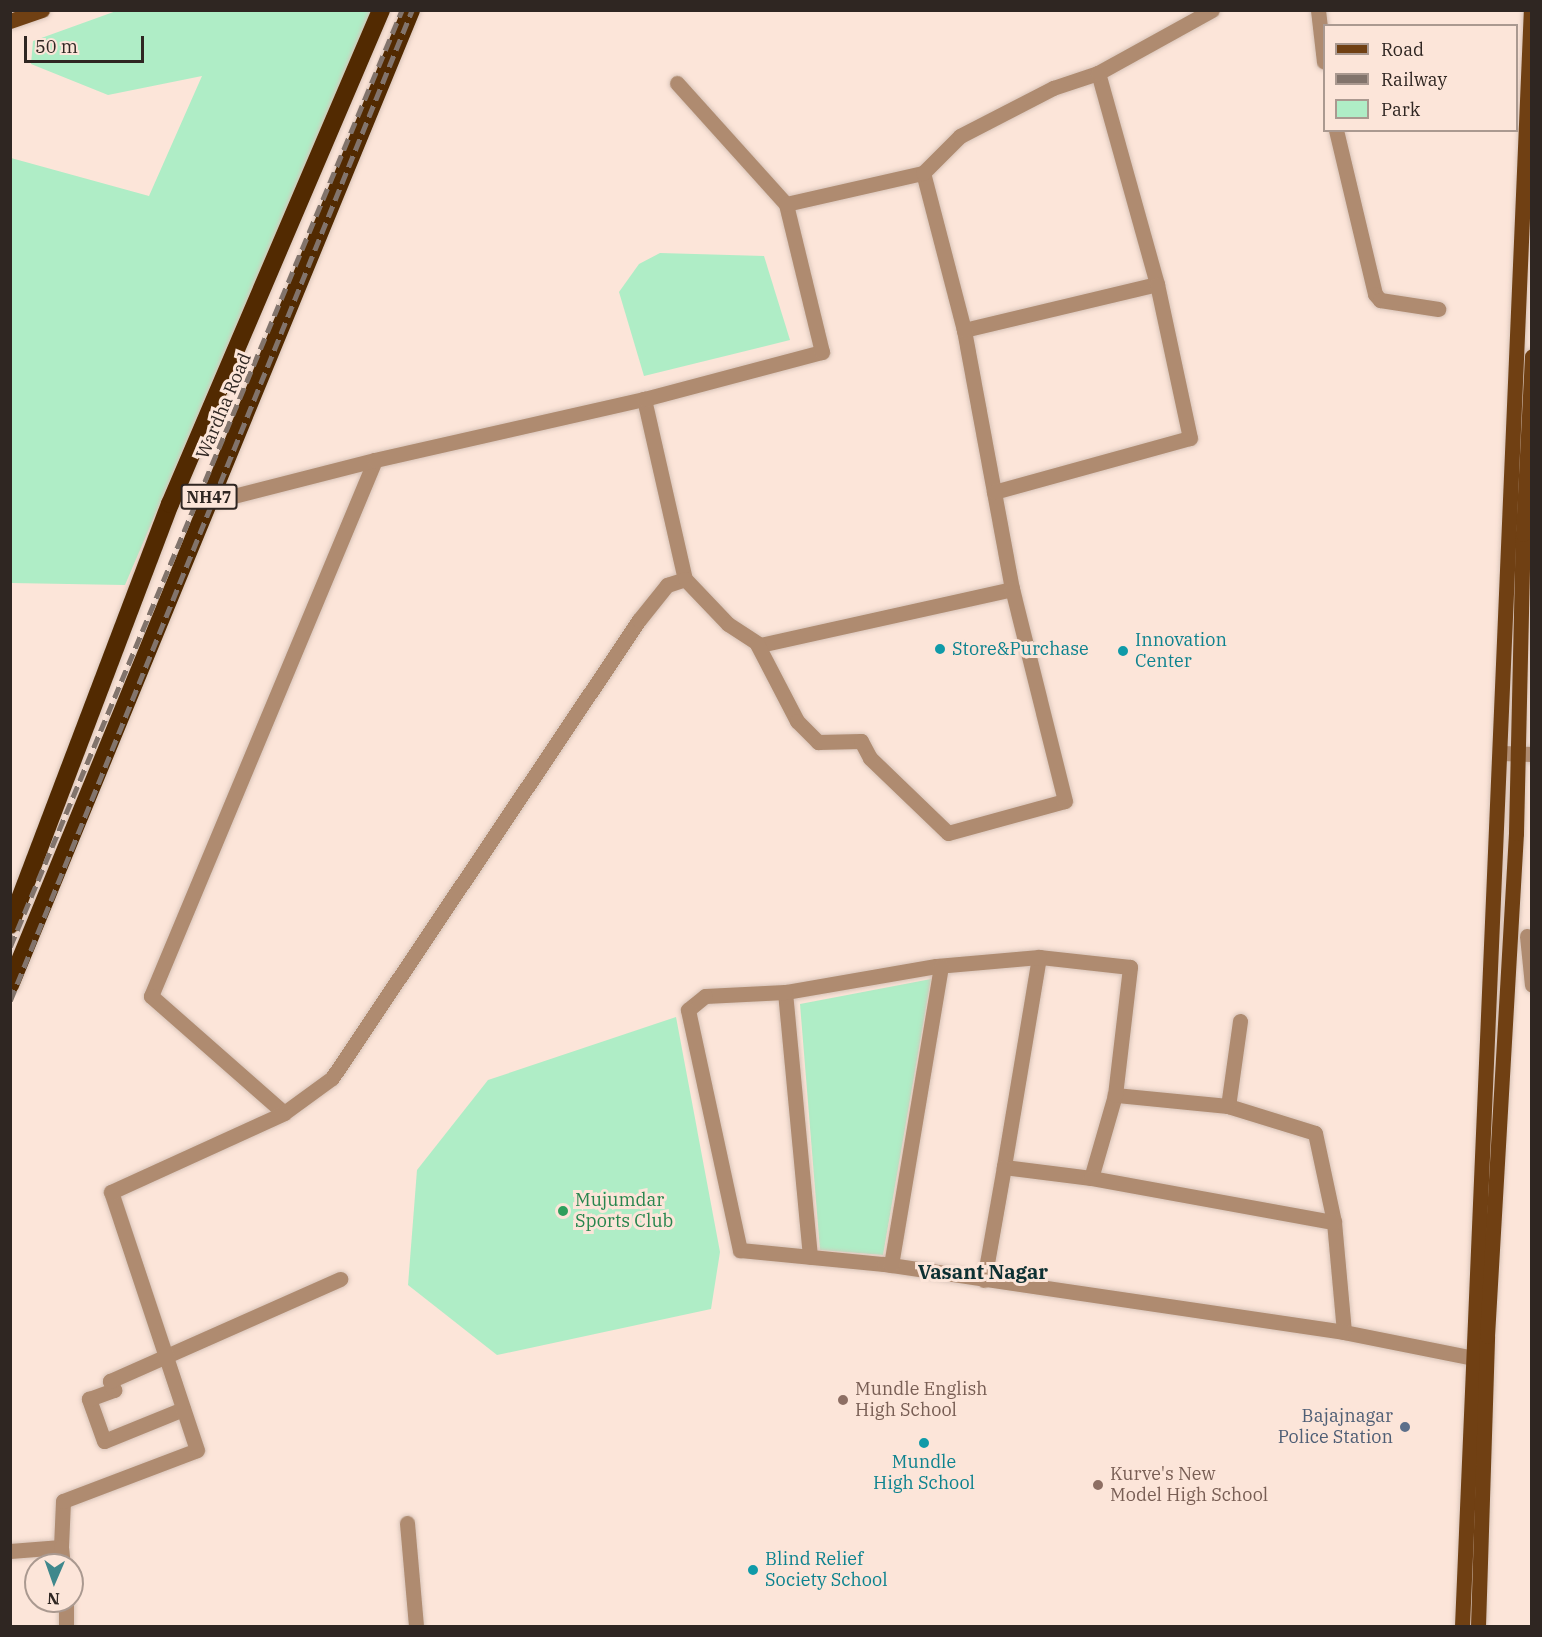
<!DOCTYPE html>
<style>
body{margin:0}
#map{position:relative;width:1542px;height:1637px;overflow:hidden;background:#fce5d9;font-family:"IBM Plex Serif",serif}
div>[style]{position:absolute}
.green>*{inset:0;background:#afedc6}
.roads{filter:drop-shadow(0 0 2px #d7c3b8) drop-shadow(0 0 2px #d7c3b8)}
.minor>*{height:15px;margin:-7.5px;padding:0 7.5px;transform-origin:7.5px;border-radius:7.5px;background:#af8b70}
.major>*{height:15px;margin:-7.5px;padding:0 7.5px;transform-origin:7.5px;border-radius:7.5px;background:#704013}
.highway>*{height:18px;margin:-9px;padding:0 9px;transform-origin:9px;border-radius:9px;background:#522a01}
.rail>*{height:4.5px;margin-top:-2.25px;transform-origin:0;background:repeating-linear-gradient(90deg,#82746c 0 12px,transparent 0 18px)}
.dots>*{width:16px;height:16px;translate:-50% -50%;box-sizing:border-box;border:3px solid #fce5d9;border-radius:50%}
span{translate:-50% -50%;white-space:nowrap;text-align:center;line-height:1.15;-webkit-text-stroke:6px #fce5d9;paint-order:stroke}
.shield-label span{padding:2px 4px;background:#fce5d9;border:2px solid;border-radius:4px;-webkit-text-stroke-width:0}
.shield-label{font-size:16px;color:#2f2622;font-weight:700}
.street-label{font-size:18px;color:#2f2622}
.culture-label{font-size:18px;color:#0d838f}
.left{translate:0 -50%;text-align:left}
.leisure-label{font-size:18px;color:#27864d}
.education-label{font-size:18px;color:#785e54}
.service-label{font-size:18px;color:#4e5e75}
.right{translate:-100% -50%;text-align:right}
.neighbourhood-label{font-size:20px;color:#0d3032;font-weight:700}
.frame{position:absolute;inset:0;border:12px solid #2f2622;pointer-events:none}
.legend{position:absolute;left:1323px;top:24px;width:195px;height:108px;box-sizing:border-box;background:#fce5d9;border:2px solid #aa9990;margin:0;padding:8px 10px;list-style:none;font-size:18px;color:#2f2622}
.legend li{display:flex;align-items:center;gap:12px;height:30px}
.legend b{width:30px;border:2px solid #aa9990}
.north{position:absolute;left:24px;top:1553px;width:60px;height:60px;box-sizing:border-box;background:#fce5d9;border:2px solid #aa9990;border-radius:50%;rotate:182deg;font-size:16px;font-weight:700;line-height:24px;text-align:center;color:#2f2622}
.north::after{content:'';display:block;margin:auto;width:21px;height:27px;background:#40888c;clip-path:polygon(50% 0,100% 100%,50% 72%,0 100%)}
.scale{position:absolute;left:24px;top:36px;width:120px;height:27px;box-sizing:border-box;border:3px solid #2f2622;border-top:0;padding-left:8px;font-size:18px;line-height:21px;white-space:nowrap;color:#2f2622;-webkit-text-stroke:4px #fce5d9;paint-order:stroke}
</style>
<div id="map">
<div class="green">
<i style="clip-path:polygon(119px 10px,371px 11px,125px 585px,11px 583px,11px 158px,149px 196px,202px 76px,108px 95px,31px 64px,33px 41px)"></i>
<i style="clip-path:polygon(660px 253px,764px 256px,790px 340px,644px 376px,619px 292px,639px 264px)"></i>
<i style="clip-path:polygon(931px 979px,883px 1255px,820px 1250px,800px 1004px)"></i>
<i style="clip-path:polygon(676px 1017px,720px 1252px,711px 1309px,497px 1355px,408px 1285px,417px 1170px,488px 1080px)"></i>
</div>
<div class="roads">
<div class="minor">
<i style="left:1318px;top:10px;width:52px;rotate:83.4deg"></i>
<i style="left:677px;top:83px;width:163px;rotate:48deg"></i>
<i style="left:1336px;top:130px;width:169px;rotate:76.6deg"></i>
<i style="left:1375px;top:294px;width:8px;rotate:50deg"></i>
<i style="left:1380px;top:300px;width:59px;rotate:8.8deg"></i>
<i style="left:964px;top:330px;width:198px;rotate:-13.4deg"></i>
<i style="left:1157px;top:284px;width:219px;rotate:-105.6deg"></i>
<i style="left:644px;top:399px;width:185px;rotate:77.2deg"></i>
<i style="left:375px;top:460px;width:581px;rotate:112.68deg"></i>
<i style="left:151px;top:996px;width:177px;rotate:41.3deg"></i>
<i style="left:284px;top:1113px;width:59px;rotate:-36.1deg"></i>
<i style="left:332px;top:1078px;width:551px;rotate:-56.17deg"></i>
<i style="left:639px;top:620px;width:45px;rotate:-51.3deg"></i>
<i style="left:667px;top:585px;width:19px;rotate:-18deg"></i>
<i style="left:685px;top:579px;width:62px;rotate:46.3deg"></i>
<i style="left:728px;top:624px;width:38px;rotate:33deg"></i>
<i style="left:760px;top:645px;width:258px;rotate:-12.5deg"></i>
<i style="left:1012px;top:589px;width:263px;rotate:-100.5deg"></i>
<i style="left:964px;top:330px;width:162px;rotate:-104.6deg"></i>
<i style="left:994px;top:492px;width:203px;rotate:-15.4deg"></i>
<i style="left:1190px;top:438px;width:157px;rotate:-102.1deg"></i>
<i style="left:206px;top:503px;width:174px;rotate:-14.3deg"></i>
<i style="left:375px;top:460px;width:276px;rotate:-12.8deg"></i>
<i style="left:644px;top:399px;width:184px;rotate:-14.8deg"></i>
<i style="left:822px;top:352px;width:152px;rotate:-103.7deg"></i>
<i style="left:786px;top:204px;width:140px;rotate:-12.8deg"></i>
<i style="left:923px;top:173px;width:52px;rotate:-45deg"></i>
<i style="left:960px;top:136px;width:105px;rotate:-27.3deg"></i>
<i style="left:1053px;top:88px;width:47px;rotate:-18.4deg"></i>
<i style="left:1098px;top:73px;width:130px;rotate:-28.9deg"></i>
<i style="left:757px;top:644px;width:87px;rotate:62.5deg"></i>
<i style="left:797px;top:721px;width:30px;rotate:45deg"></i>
<i style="left:818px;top:742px;width:43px;rotate:-1.3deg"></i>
<i style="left:861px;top:741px;width:19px;rotate:62deg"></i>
<i style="left:870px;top:758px;width:108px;rotate:43.9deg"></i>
<i style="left:948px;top:833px;width:121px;rotate:-15.3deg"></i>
<i style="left:1065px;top:801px;width:219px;rotate:-104deg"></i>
<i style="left:1501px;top:753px;width:31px;rotate:2deg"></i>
<i style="left:1527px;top:936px;width:49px;rotate:84.2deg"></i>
<i style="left:1039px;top:957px;width:213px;rotate:99.5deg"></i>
<i style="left:1004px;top:1167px;width:88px;rotate:7.2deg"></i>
<i style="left:785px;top:992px;width:266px;rotate:84.6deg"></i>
<i style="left:1240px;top:1021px;width:86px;rotate:98deg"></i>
<i style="left:1228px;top:1106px;width:91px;rotate:17.2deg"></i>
<i style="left:1315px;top:1133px;width:91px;rotate:77.9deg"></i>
<i style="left:1334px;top:1222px;width:110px;rotate:84.8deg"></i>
<i style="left:1344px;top:1332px;width:133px;rotate:11.3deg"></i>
<i style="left:1115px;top:1095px;width:86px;rotate:106.1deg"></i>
<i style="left:1091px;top:1178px;width:247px;rotate:10.3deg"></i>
<i style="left:1228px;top:1106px;width:114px;rotate:-174.4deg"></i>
<i style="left:1115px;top:1095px;width:129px;rotate:-83.3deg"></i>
<i style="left:1130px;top:967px;width:92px;rotate:-173.7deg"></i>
<i style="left:1039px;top:957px;width:103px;rotate:175deg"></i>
<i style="left:936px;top:966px;width:153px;rotate:170.2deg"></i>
<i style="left:785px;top:992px;width:80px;rotate:177.1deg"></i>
<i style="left:705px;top:996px;width:22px;rotate:141deg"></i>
<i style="left:688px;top:1010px;width:246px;rotate:77.8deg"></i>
<i style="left:740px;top:1250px;width:145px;rotate:5.6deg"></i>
<i style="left:884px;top:1264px;width:465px;rotate:8.4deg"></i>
<i style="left:891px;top:1265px;width:303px;rotate:-80.5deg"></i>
<i style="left:984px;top:1280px;width:115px;rotate:-80deg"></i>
<i style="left:183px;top:1409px;width:85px;rotate:157.9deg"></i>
<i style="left:104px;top:1441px;width:45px;rotate:-109.7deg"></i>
<i style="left:89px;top:1399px;width:27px;rotate:-20deg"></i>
<i style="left:114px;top:1390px;width:10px;rotate:-114deg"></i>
<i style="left:110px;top:1381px;width:252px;rotate:-23.9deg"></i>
<i style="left:407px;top:1523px;width:103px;rotate:85deg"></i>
<i style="left:61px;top:1547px;width:46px;rotate:-87.5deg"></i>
<i style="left:63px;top:1501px;width:143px;rotate:-20.8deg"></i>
<i style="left:197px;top:1450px;width:272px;rotate:-108.4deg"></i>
<i style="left:111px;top:1192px;width:190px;rotate:-24.5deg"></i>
<i style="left:10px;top:1551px;width:51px;rotate:-4.5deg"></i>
<i style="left:61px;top:1547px;width:18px;rotate:84deg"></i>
<i style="left:66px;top:1601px;width:25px;rotate:90deg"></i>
</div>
<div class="major">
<i style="left:10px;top:21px;width:34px;rotate:-19deg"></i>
<i style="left:1462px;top:1626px;width:1617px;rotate:-87.56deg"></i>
<i style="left:1478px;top:1626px;width:290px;rotate:-88.2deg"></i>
<i style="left:1487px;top:1336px;width:504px;rotate:-86.7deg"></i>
<i style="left:1516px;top:833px;width:299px;rotate:-88.7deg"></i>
<i style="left:1523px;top:534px;width:178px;rotate:-87.1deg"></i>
</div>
<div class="highway">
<i style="left:10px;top:925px;width:450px;rotate:-69.2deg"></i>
<i style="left:170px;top:504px;width:537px;rotate:-66.87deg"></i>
<i style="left:10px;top:985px;width:1054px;rotate:-67.64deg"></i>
</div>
</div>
<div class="rail">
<i style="left:10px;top:947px;width:1016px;rotate:-67.3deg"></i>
<i style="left:10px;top:1001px;width:1069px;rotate:-67.92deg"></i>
</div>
<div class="dots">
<i style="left:940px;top:649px;background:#0f9aa8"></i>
<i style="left:1123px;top:651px;background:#0f9aa8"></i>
<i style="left:563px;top:1211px;background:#2e9e5b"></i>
<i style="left:843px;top:1400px;background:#8d6e63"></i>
<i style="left:1405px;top:1427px;background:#5c6f8a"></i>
<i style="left:924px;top:1443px;background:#0f9aa8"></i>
<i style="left:1098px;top:1485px;background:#8d6e63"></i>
<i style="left:753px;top:1570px;background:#0f9aa8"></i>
</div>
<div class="shield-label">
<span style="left:209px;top:497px">NH47</span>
</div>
<div class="street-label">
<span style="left:224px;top:406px;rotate:-67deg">Wardha Road</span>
</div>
<div class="culture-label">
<span class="left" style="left:1135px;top:651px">Innovation<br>Center</span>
<span class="left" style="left:952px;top:649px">Store&amp;Purchase</span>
<span style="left:924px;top:1473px">Mundle<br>High School</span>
<span class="left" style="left:765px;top:1570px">Blind Relief<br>Society School</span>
</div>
<div class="leisure-label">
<span class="left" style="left:575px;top:1211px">Mujumdar<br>Sports Club</span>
</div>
<div class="education-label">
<span class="left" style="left:855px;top:1400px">Mundle English<br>High School</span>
<span class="left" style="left:1110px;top:1485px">Kurve's New<br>Model High School</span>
</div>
<div class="service-label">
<span class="right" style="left:1393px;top:1427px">Bajajnagar<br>Police Station</span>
</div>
<div class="neighbourhood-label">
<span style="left:983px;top:1271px">Vasant Nagar</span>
</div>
<div class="frame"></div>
<ul class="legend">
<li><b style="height:8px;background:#704013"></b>Road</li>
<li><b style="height:8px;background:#82746c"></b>Railway</li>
<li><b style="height:16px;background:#afedc6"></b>Park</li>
</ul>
<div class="north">N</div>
<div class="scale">50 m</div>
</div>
